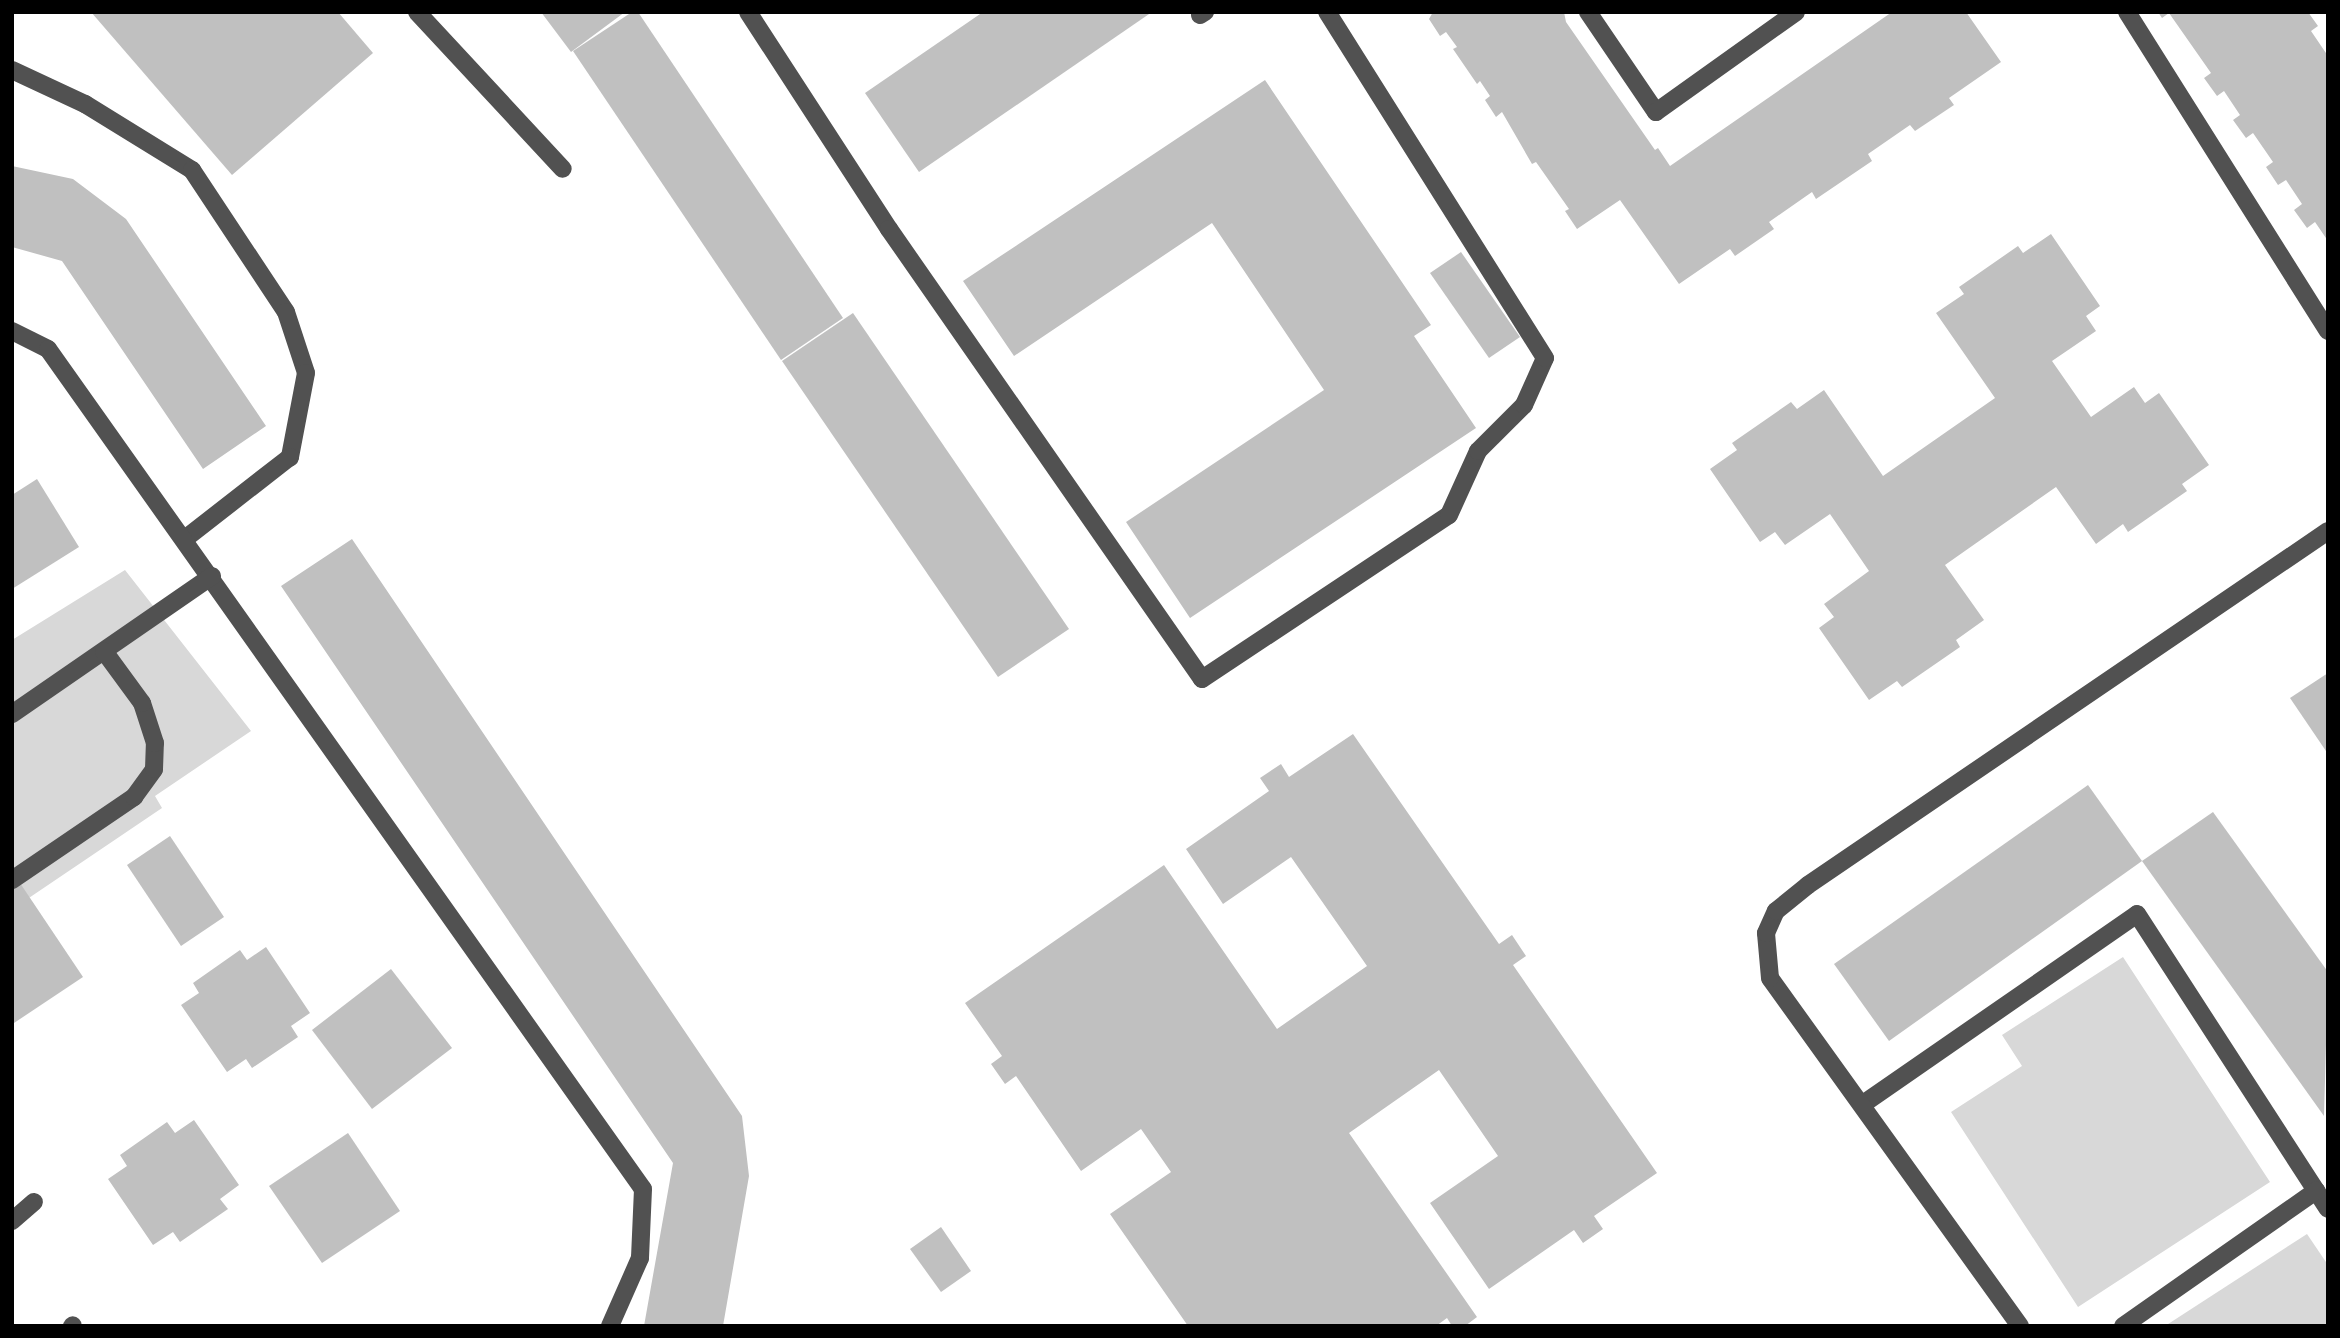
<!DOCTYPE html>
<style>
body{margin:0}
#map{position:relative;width:2340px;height:1338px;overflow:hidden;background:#fff;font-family:"Roboto Condensed",sans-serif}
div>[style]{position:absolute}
.green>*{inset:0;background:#d8d8d8}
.building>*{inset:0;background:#c0c0c0}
.minor>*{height:18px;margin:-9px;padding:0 9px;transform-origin:9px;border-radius:9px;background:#515151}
span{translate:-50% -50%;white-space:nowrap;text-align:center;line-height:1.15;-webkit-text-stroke:7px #fff;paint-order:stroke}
.frame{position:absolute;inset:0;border:14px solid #000;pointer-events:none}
</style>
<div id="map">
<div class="green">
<i style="clip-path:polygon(125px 570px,251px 731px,155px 796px,162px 808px,17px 906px,12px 899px,12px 640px)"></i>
<i style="clip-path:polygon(2123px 957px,2270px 1182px,2078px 1307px,1951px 1112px,2022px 1066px,2002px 1035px)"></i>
<i style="clip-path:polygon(2307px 1234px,2328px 1265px,2328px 1326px,2165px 1326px)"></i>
</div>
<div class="building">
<i style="clip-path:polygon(91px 12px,338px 12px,373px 53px,232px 175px)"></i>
<i style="clip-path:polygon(541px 12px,625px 12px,571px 52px)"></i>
<i style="clip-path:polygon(632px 12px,638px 12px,843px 318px,781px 360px,573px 51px)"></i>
<i style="clip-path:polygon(983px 12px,1152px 12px,919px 172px,865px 93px)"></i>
<i style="clip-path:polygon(1433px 12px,1564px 12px,1566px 22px,1655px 150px,1658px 148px,1670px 166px,1892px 12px,1966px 12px,2001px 62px,1949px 98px,1954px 105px,1915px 131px,1910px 125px,1868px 154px,1872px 161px,1816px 199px,1812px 192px,1769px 222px,1774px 229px,1735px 256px,1730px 249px,1679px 284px,1620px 200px,1577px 229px,1565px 211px,1569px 209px,1536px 162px,1532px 164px,1502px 112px,1496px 117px,1485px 100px,1490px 96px,1480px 81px,1477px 84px,1453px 49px,1457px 47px,1446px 32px,1440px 36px,1429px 19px)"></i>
<i style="clip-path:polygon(2158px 12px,2308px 12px,2318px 26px,2311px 31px,2328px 56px,2328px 241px,2315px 222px,2307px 228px,2294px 210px,2302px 204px,2286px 180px,2278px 185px,2266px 167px,2273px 162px,2253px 133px,2246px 138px,2233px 120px,2240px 115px,2224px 91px,2217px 96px,2204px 78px,2211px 73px,2169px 13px,2162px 18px)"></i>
<i style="clip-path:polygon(1265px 80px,1431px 325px,1414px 336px,1476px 428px,1190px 618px,1126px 522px,1324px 390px,1212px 223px,1014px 356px,963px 281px)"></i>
<i style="clip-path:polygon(12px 166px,73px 179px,126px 219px,266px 426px,203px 469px,62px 261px,12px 247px)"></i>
<i style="clip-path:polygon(2051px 234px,2100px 306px,2086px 316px,2096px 331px,2052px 361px,2091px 417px,2134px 387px,2145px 403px,2159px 393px,2209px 465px,2182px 484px,2187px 491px,2128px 532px,2123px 524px,2096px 544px,2056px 487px,1945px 565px,1984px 620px,1956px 640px,1960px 647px,1902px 687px,1897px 681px,1869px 700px,1819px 628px,1834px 617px,1824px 604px,1869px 571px,1830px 514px,1785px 545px,1775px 532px,1760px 542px,1710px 469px,1737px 450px,1732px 443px,1791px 402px,1797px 409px,1824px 390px,1883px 476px,1995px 398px,1936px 313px,1964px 294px,1959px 287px,2018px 246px,2023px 253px)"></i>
<i style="clip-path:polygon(1461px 252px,1520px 337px,1489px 358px,1430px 273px)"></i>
<i style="clip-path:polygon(853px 313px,1069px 629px,998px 677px,782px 361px)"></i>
<i style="clip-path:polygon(37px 479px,79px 547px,12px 589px,12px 495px)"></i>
<i style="clip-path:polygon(352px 539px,742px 1116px,749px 1176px,723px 1326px,644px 1326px,673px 1163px,281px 586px)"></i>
<i style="clip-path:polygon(2328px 673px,2328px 754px,2290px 698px)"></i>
<i style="clip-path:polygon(1353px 734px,1499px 944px,1512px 935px,1526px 956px,1513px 965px,1657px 1173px,1594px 1216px,1603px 1229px,1583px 1243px,1574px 1230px,1489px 1289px,1430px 1203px,1498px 1156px,1439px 1070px,1349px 1133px,1477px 1317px,1465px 1326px,1452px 1326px,1447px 1318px,1436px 1326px,1188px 1326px,1110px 1214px,1171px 1172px,1141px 1129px,1081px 1171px,1016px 1076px,1005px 1084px,991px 1064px,1002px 1056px,965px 1003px,1164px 865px,1277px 1029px,1367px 966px,1291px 857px,1223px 904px,1186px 849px,1269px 791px,1260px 778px,1281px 764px,1289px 777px)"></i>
<i style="clip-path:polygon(2088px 785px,2142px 861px,1889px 1041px,1834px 964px)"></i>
<i style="clip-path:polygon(2213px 812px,2328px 972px,2324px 1116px,2142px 861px)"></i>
<i style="clip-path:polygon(170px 836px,224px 917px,181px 946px,127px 865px)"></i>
<i style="clip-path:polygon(18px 880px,83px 977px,14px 1023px,12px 884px)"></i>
<i style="clip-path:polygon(266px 947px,310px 1013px,291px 1026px,298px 1037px,252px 1068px,246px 1059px,227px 1072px,181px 1005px,199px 993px,193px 983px,240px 950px,247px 960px)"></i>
<i style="clip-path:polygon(391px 969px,452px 1048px,372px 1109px,312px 1030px)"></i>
<i style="clip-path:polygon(194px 1120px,239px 1185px,220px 1199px,228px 1209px,180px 1242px,173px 1232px,153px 1245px,108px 1179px,127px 1166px,120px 1155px,167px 1122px,175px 1133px)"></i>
<i style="clip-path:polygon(348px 1133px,400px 1211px,322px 1263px,269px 1186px)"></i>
<i style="clip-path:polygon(941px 1227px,971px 1271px,941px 1292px,910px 1249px)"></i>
</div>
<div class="minor">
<i style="left:417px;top:12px;width:214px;rotate:47.1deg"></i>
<i style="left:748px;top:12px;width:259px;rotate:57deg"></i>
<i style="left:889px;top:229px;width:548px;rotate:55.18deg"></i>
<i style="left:1202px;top:679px;width:296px;rotate:-33.6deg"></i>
<i style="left:1449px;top:515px;width:70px;rotate:-65.6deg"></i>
<i style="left:1478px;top:451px;width:65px;rotate:-45deg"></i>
<i style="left:1524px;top:405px;width:51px;rotate:-65.9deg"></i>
<i style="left:1545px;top:358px;width:409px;rotate:-122.2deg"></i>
<i style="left:1588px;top:12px;width:121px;rotate:55.8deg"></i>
<i style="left:1656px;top:112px;width:172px;rotate:-35.5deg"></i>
<i style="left:2127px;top:12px;width:377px;rotate:57.8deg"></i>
<i style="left:1200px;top:15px;width:6px;rotate:-31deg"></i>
<i style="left:12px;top:70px;width:81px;rotate:25deg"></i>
<i style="left:85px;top:104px;width:126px;rotate:31.7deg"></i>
<i style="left:192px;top:170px;width:170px;rotate:56.5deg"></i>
<i style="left:286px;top:312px;width:64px;rotate:71.8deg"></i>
<i style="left:306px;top:373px;width:86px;rotate:100.8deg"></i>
<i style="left:290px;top:457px;width:132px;rotate:142.1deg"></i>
<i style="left:12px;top:331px;width:40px;rotate:26.6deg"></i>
<i style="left:48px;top:349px;width:1029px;rotate:54.69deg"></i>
<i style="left:643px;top:1189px;width:69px;rotate:92.5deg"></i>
<i style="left:640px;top:1258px;width:74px;rotate:113.8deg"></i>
<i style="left:12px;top:714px;width:243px;rotate:-34.6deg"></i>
<i style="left:12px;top:880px;width:148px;rotate:-34.2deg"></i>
<i style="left:134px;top:797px;width:34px;rotate:-54deg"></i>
<i style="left:154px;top:769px;width:26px;rotate:-88deg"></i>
<i style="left:155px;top:743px;width:42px;rotate:-108deg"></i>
<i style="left:142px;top:703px;width:64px;rotate:-126.2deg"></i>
<i style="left:1863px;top:1104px;width:333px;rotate:-34.7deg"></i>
<i style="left:2137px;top:914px;width:351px;rotate:57.1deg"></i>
<i style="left:12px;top:1221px;width:29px;rotate:-41deg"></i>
<i style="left:72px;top:1326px;width:1px;rotate:-45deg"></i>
<i style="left:2020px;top:1326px;width:428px;rotate:-125.7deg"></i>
<i style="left:1770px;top:978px;width:45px;rotate:-95.1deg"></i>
<i style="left:1766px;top:933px;width:24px;rotate:-66deg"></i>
<i style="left:1776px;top:911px;width:41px;rotate:-39.1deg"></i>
<i style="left:1808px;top:885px;width:629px;rotate:-34.25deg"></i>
<i style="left:2123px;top:1326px;width:236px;rotate:-35deg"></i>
</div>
<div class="frame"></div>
</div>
